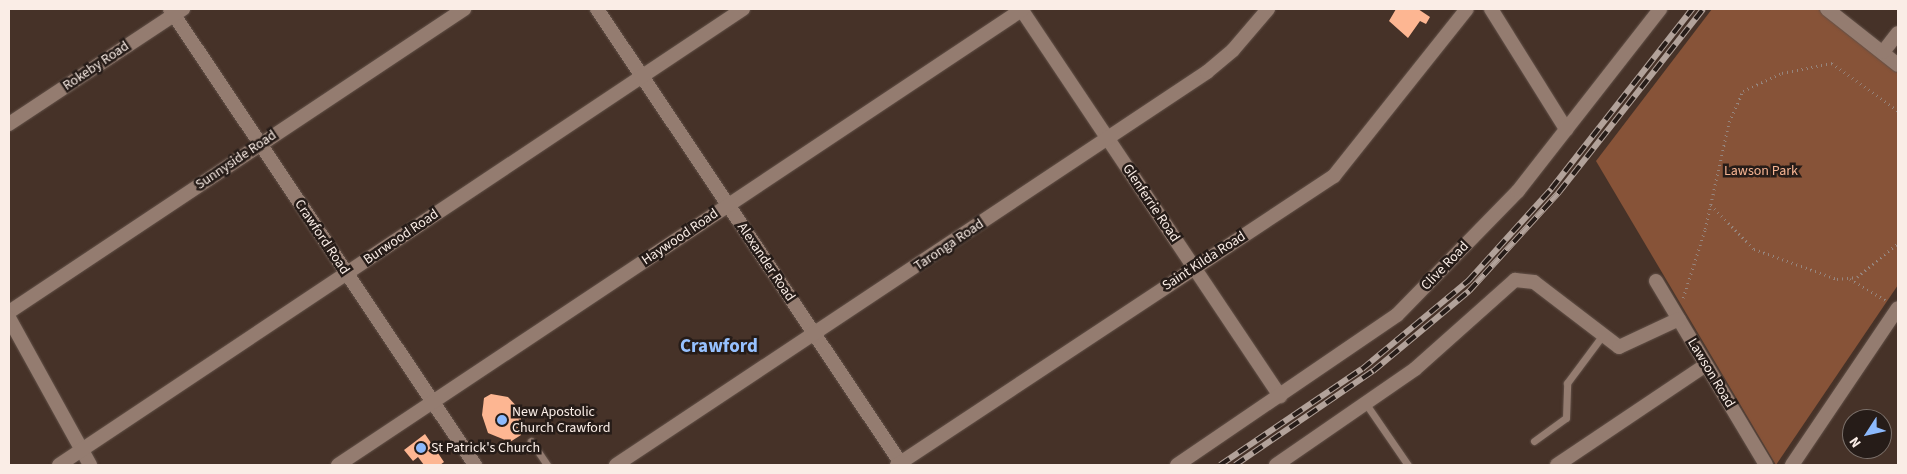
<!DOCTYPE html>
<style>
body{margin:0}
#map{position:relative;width:1907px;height:474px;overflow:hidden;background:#463228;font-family:"Source Sans 3",sans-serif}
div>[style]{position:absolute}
.green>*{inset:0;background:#875338}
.building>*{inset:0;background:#fdb692}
.path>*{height:2.5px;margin-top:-1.25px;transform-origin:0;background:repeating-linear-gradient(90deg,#96857d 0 1px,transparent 0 5px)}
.roads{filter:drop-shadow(0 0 1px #625148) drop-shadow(0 0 1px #625148)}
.service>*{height:7px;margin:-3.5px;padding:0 3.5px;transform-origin:3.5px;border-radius:3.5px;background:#947c70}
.minor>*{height:14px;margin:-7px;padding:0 7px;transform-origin:7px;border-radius:7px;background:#947c70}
.rail>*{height:5.5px;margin-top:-2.75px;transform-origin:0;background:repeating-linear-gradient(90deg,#261c18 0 11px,#b2a29a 0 22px);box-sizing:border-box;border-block:1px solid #b2a29a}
.dots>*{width:14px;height:14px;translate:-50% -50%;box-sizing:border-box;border:2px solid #261c18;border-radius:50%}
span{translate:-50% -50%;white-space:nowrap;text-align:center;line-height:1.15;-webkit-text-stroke:5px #261c18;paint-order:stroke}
.street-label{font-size:14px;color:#faede6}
.park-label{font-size:14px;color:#f6b492}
.poi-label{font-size:14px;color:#faede6}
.left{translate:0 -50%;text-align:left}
.district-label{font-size:19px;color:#96c1ff;font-weight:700}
.frame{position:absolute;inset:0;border:10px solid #faede6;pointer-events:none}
.north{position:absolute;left:1842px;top:409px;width:50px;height:50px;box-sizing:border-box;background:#261c18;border:1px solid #7b706a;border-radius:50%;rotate:235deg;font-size:14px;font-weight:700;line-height:20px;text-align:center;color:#faede6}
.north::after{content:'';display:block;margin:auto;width:18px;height:22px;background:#8cb9fc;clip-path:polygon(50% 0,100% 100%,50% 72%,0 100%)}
</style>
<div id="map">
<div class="green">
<i style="clip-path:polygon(1712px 9px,1819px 9px,1898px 72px,1898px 285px,1776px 465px,1596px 161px)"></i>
</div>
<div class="building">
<i style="clip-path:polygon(1396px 9px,1418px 9px,1430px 17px,1426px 24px,1420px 21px,1408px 38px,1389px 21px)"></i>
<i style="clip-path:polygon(491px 394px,508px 397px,521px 411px,521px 435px,510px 442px,488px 433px,482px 415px,484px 398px)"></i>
<i style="clip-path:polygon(425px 434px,444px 462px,440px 465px,424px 465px,418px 457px,413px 461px,404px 450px)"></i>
</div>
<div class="path">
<i style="left:1711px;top:205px;width:62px;rotate:45.7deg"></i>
<i style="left:1754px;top:249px;width:88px;rotate:19.9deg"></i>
<i style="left:1837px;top:279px;width:20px;rotate:-6deg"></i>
<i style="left:1857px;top:277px;width:53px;rotate:-39.7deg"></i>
<i style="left:1850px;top:279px;width:43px;rotate:30.7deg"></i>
<i style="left:1683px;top:298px;width:72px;rotate:-72.3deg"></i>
<i style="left:1705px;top:229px;width:110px;rotate:-77.4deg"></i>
<i style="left:1729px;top:122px;width:34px;rotate:-66deg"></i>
<i style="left:1743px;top:91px;width:43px;rotate:-24.8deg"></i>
<i style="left:1782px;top:73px;width:51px;rotate:-11.3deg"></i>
<i style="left:1832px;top:63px;width:82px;rotate:36deg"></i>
</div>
<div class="roads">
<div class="service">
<i style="left:1366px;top:404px;width:74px;rotate:55.5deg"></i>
<i style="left:531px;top:441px;width:29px;rotate:56deg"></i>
<i style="left:1534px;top:441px;width:39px;rotate:-36deg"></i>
<i style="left:1566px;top:418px;width:35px;rotate:-88deg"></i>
<i style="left:1567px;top:383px;width:59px;rotate:-53.3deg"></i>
</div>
<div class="minor">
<i style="left:170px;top:9px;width:549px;rotate:56.22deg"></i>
<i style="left:597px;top:9px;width:549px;rotate:56.22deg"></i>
<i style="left:1021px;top:9px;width:466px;rotate:56.2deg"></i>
<i style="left:1491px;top:9px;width:142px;rotate:58deg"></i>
<i style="left:1827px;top:9px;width:90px;rotate:38.3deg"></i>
<i style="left:1883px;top:52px;width:24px;rotate:-52deg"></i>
<i style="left:9px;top:124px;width:209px;rotate:-33.5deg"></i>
<i style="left:1656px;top:281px;width:214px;rotate:59.1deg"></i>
<i style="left:9px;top:312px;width:547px;rotate:-33.66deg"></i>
<i style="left:9px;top:318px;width:168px;rotate:61.1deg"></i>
<i style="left:59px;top:465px;width:822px;rotate:-33.69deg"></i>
<i style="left:338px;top:465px;width:823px;rotate:-33.65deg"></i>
<i style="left:616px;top:465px;width:710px;rotate:-33.62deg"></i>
<i style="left:1207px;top:72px;width:34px;rotate:-40deg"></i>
<i style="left:1233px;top:50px;width:54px;rotate:-49.5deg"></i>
<i style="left:897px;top:465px;width:524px;rotate:-33.48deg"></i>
<i style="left:1334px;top:176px;width:213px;rotate:-51.5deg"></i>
<i style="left:1177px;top:465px;width:266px;rotate:-34.3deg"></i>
<i style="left:1397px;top:315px;width:173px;rotate:-45.7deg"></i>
<i style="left:1518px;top:191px;width:231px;rotate:-52deg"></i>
<i style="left:1276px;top:465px;width:169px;rotate:-34.6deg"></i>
<i style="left:1415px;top:369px;width:134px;rotate:-41.7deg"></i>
<i style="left:1515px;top:280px;width:19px;rotate:6deg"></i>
<i style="left:1534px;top:282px;width:107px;rotate:37.4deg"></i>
<i style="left:1619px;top:347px;width:66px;rotate:-25deg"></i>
<i style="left:1557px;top:465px;width:179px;rotate:-33.9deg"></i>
<i style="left:1792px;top:465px;width:189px;rotate:-56deg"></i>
</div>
</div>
<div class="rail">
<i style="left:1220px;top:465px;width:171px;rotate:-34.1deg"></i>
<i style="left:1362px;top:369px;width:138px;rotate:-39.7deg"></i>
<i style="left:1468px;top:281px;width:124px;rotate:-47.9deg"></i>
<i style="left:1551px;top:189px;width:229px;rotate:-51.9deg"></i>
<i style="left:1235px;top:465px;width:167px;rotate:-34.3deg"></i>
<i style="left:1373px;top:371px;width:125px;rotate:-39.8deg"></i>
<i style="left:1469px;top:291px;width:134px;rotate:-47.7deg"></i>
<i style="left:1559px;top:192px;width:233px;rotate:-51.8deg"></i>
</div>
<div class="dots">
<i style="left:502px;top:420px;background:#8cb9fc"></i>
<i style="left:421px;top:448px;background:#8cb9fc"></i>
</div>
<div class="street-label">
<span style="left:96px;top:66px;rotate:-34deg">Rokeby Road</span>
<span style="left:236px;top:160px;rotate:-34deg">Sunnyside Road</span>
<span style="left:1151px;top:203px;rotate:56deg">Glenferrie Road</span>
<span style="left:322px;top:237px;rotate:56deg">Crawford Road</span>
<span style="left:401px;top:237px;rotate:-34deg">Burwood Road</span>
<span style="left:680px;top:237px;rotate:-34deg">Haywood Road</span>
<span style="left:949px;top:245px;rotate:-34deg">Taronga Road</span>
<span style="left:1204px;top:261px;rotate:-33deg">Saint Kilda Road</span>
<span style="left:766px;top:262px;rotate:56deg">Alexander Road</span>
<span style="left:1445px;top:266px;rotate:-46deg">Clive Road</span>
<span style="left:1711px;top:373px;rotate:59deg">Lawson Road</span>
</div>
<div class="park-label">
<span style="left:1761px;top:171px">Lawson Park</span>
</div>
<div class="poi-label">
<span class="left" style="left:512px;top:420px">New Apostolic<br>Church Crawford</span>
<span class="left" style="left:431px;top:448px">St Patrick's Church</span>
</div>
<div class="district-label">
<span style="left:719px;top:347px">Crawford</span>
</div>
<div class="frame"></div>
<div class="north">N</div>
</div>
